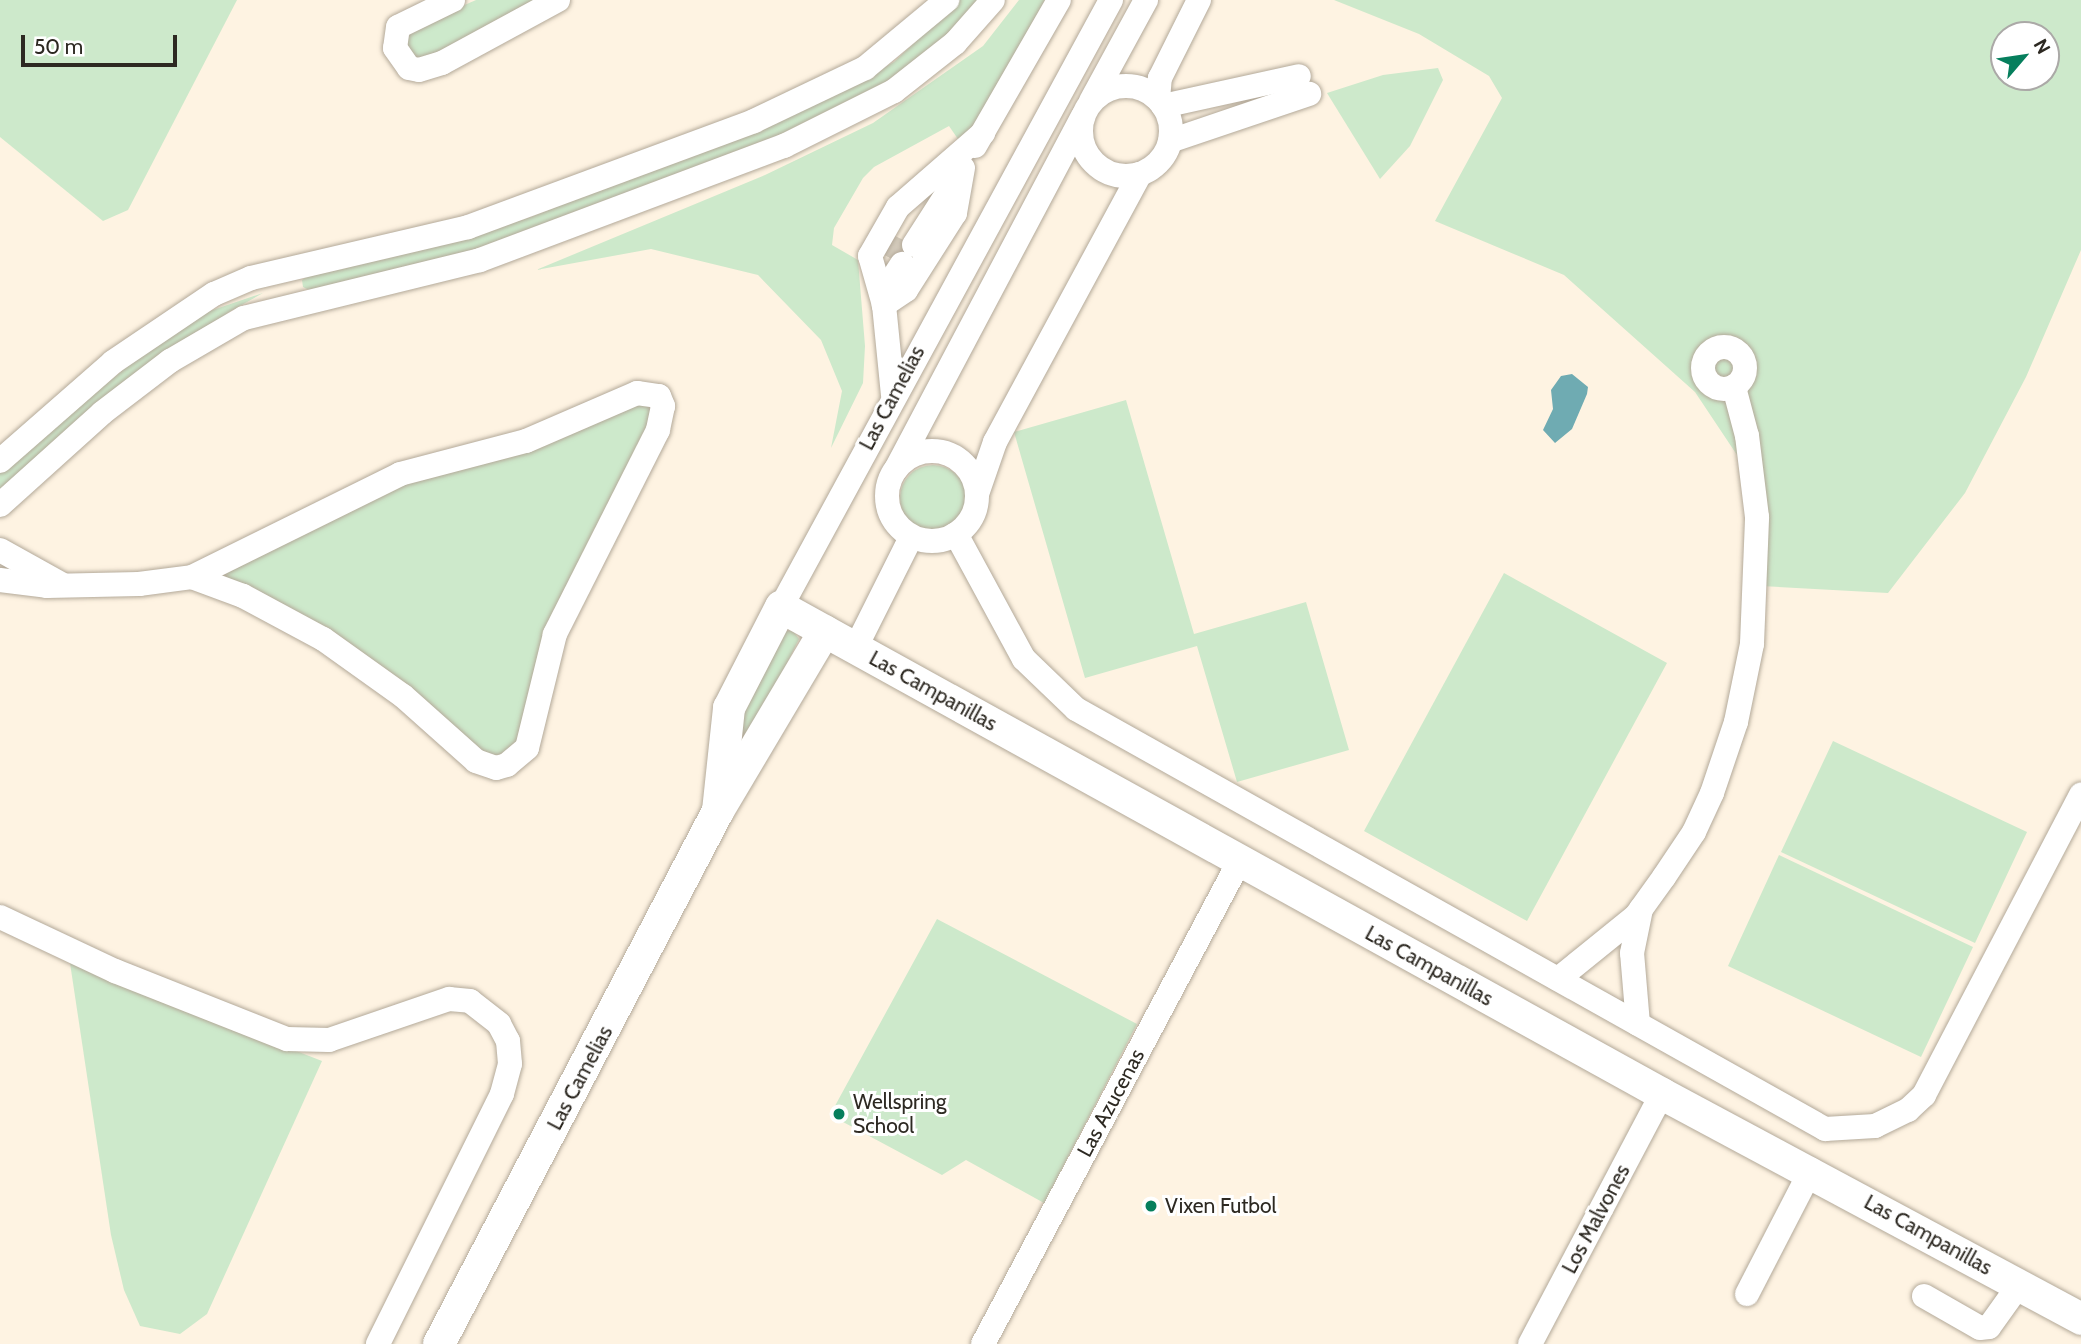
<!DOCTYPE html>
<style>
body{margin:0}
#map{position:relative;width:2081px;height:1344px;overflow:hidden;background:#fef3e2;font-family:Cabin,sans-serif}
div>[style]{position:absolute}
.green>*{inset:0;background:#cde9cb}
.round{border-radius:50%}
.water>*{inset:0;background:#6fabb2}
.minor-tunnel>*{height:24px;margin-top:-12px;transform-origin:0;background:repeating-linear-gradient(90deg,#d4cbbc 0 24px,transparent 0 36px)}
.roads{filter:drop-shadow(0 0 2px #b3a999) drop-shadow(0 0 2px #b3a999)}
.minor>*{height:24px;margin:-12px;padding:0 12px;transform-origin:12px;border-radius:12px;background:#fff}
.minor>.ring{margin:-12px;padding:0;box-sizing:content-box;background:none;border:24px solid #fff;border-radius:50%}
.tertiary>*{height:32px;margin:-16px;padding:0 16px;transform-origin:16px;border-radius:16px;background:#fff}
.dots>*{width:19px;height:19px;translate:-50% -50%;box-sizing:border-box;border:4px solid #fff;border-radius:50%}
span{translate:-50% -50%;white-space:nowrap;text-align:center;line-height:1.15;-webkit-text-stroke:6px #fff;paint-order:stroke}
.street-label{font-size:21px;color:#2d2922}
.poi-label{font-size:21px;color:#2d2922}
.left{translate:0 -50%;text-align:left}
.north{position:absolute;left:1990px;top:21px;width:70px;height:70px;box-sizing:border-box;background:#fff;border:2px solid #aba9a7;border-radius:50%;rotate:61deg;font-size:19px;font-weight:700;line-height:28px;text-align:center;color:#2d2922}
.north::after{content:'';display:block;margin:auto;width:24px;height:32px;background:#067f5d;clip-path:polygon(50% 0,100% 100%,50% 72%,0 100%)}
.scale{position:absolute;left:21px;top:35px;width:156px;height:32px;box-sizing:border-box;border:4px solid #2d2922;border-top:0;padding-left:9px;font-size:21px;line-height:24px;white-space:nowrap;color:#2d2922;-webkit-text-stroke:5px #fff;paint-order:stroke}
</style>
<div id="map">
<div class="green">
<i style="clip-path:polygon(0 0,237px 0,128px 210px,103px 221px,0 137px)"></i>
<i style="clip-path:polygon(476px 0,543px 0,421px 63px,404px 47px,410px 29px)"></i>
<i style="clip-path:polygon(960px 0,982px 0,960px 28px,887px 85px,770px 141px,509px 241px,311px 291px,303px 287px,302px 280px,309px 275px,443px 244px,531px 217px,822px 101px,894px 62px)"></i>
<i style="clip-path:polygon(1019px 0,1045px 0,970px 133px,960px 142px,949px 126px,874px 167px,863px 178px,834px 228px,832px 245px,858px 260px,865px 346px,863px 383px,831px 448px,842px 391px,821px 340px,758px 275px,651px 249px,536px 270px,765px 175px,873px 123px,983px 46px)"></i>
<i style="clip-path:polygon(evenodd,1334px 0,2081px 0,2081px 250px,2026px 377px,1965px 493px,1888px 593px,1762px 586px,1737px 455px,1695px 392px,1564px 275px,1435px 221px,1502px 98px,1489px 76px,1419px 34px,1334px 0,2004px 35px,2046px 35px,2046px 77px,2004px 77px,2004px 35px)"></i>
<i style="clip-path:polygon(1438px 68px,1443px 80px,1410px 146px,1380px 179px,1327px 93px,1383px 75px)"></i>
<i style="clip-path:polygon(263px 293px,229px 312px,0 489px,0 472px,146px 351px,204px 313px)"></i>
<i style="clip-path:polygon(637px 393px,663px 406px,567px 605px,532px 736px,496px 768px,403px 696px,192px 577px,370px 486px)"></i>
<i style="clip-path:polygon(1126px 400px,1194px 634px,1306px 602px,1349px 750px,1237px 782px,1197px 646px,1085px 678px,1014px 432px)"></i>
<i class="round" style="left:900px;top:465px;width:66px;height:66px"></i>
<i style="clip-path:polygon(1504px 573px,1667px 663px,1527px 921px,1364px 831px)"></i>
<i style="clip-path:polygon(784px 631px,793px 631px,799px 639px,737px 764px,742px 711px)"></i>
<i style="clip-path:polygon(1833px 741px,2027px 832px,1975px 943px,1781px 852px)"></i>
<i style="clip-path:polygon(1779px 855px,1973px 947px,1921px 1057px,1728px 966px)"></i>
<i style="clip-path:polygon(937px 919px,1137px 1024px,1044px 1203px,966px 1160px,942px 1175px,830px 1115px)"></i>
<i style="clip-path:polygon(70px 963px,322px 1061px,207px 1314px,180px 1334px,140px 1326px,124px 1290px,111px 1235px)"></i>
</div>
<div class="water">
<i style="clip-path:polygon(1572px 374px,1588px 387px,1587px 394px,1572px 429px,1555px 443px,1543px 430px,1553px 409px,1551px 390px,1561px 376px)"></i>
</div>
<div class="minor-tunnel">
<i style="left:892px;top:259px;width:22px;rotate:-63deg"></i>
</div>
<div class="roads">
<div class="minor">
<i style="left:453px;top:0;width:61px;rotate:153.9deg"></i>
<i style="left:398px;top:27px;width:21px;rotate:98deg"></i>
<i style="left:395px;top:48px;width:24px;rotate:55deg"></i>
<i style="left:409px;top:68px;width:10px;rotate:11deg"></i>
<i style="left:419px;top:70px;width:24px;rotate:-17deg"></i>
<i style="left:442px;top:63px;width:132px;rotate:-28.5deg"></i>
<i class="ring" style="left:1081px;top:86px;width:66px;height:66px"></i>
<i style="left:1158px;top:99px;width:21px;rotate:-85deg"></i>
<i style="left:1160px;top:78px;width:87px;rotate:-63.4deg"></i>
<i style="left:1091px;top:101px;width:115px;rotate:-61.4deg"></i>
<i style="left:1163px;top:106px;width:139px;rotate:-12.4deg"></i>
<i style="left:1170px;top:141px;width:147px;rotate:-18.7deg"></i>
<i style="left:975px;top:146px;width:168px;rotate:-60.1deg"></i>
<i style="left:963px;top:168px;width:46px;rotate:100.1deg"></i>
<i style="left:955px;top:213px;width:91px;rotate:122.5deg"></i>
<i style="left:906px;top:290px;width:27px;rotate:146deg"></i>
<i style="left:884px;top:305px;width:51px;rotate:-105.9deg"></i>
<i style="left:870px;top:256px;width:56px;rotate:-60.3deg"></i>
<i style="left:898px;top:207px;width:113px;rotate:-41deg"></i>
<i style="left:914px;top:245px;width:80px;rotate:-57.3deg"></i>
<i class="ring" style="left:1703px;top:347px;width:18px;height:18px"></i>
<i style="left:893px;top:395px;width:90px;rotate:-95.7deg"></i>
<i style="left:884px;top:305px;width:22px;rotate:-77deg"></i>
<i style="left:889px;top:284px;width:24px;rotate:-57deg"></i>
<i class="ring" style="left:887px;top:451px;width:66px;height:66px"></i>
<i style="left:0;top:461px;width:150px;rotate:-41.2deg"></i>
<i style="left:113px;top:362px;width:122px;rotate:-34deg"></i>
<i style="left:214px;top:294px;width:40px;rotate:-23.4deg"></i>
<i style="left:251px;top:278px;width:223px;rotate:-13.2deg"></i>
<i style="left:468px;top:227px;width:305px;rotate:-20.3deg"></i>
<i style="left:754px;top:121px;width:123px;rotate:-25.5deg"></i>
<i style="left:865px;top:68px;width:107px;rotate:-39.7deg"></i>
<i style="left:896px;top:469px;width:399px;rotate:-62.1deg"></i>
<i style="left:977px;top:494px;width:55px;rotate:-70.9deg"></i>
<i style="left:995px;top:442px;width:305px;rotate:-61.6deg"></i>
<i style="left:0;top:505px;width:137px;rotate:-42deg"></i>
<i style="left:102px;top:413px;width:86px;rotate:-37.4deg"></i>
<i style="left:170px;top:361px;width:86px;rotate:-30.2deg"></i>
<i style="left:244px;top:318px;width:243px;rotate:-13.8deg"></i>
<i style="left:480px;top:260px;width:325px;rotate:-20.6deg"></i>
<i style="left:784px;top:146px;width:123px;rotate:-26.6deg"></i>
<i style="left:894px;top:91px;width:78px;rotate:-38.2deg"></i>
<i style="left:955px;top:43px;width:57px;rotate:-48.5deg"></i>
<i style="left:956px;top:534px;width:142px;rotate:61.5deg"></i>
<i style="left:1024px;top:659px;width:72px;rotate:43.9deg"></i>
<i style="left:1076px;top:709px;width:859px;rotate:29.28deg"></i>
<i style="left:1825px;top:1129px;width:50px;rotate:-3.4deg"></i>
<i style="left:1875px;top:1126px;width:37px;rotate:-26deg"></i>
<i style="left:1908px;top:1110px;width:22px;rotate:-43deg"></i>
<i style="left:1924px;top:1095px;width:339px;rotate:-62.4deg"></i>
<i style="left:0;top:550px;width:72px;rotate:29.1deg"></i>
<i style="left:0;top:580px;width:47px;rotate:7.3deg"></i>
<i style="left:47px;top:586px;width:92px;rotate:-1.2deg"></i>
<i style="left:139px;top:584px;width:53px;rotate:-7.5deg"></i>
<i style="left:192px;top:577px;width:232px;rotate:-26.3deg"></i>
<i style="left:400px;top:474px;width:130px;rotate:-14.7deg"></i>
<i style="left:526px;top:441px;width:121px;rotate:-23.4deg"></i>
<i style="left:637px;top:393px;width:22px;rotate:8deg"></i>
<i style="left:659px;top:396px;width:11px;rotate:68deg"></i>
<i style="left:663px;top:406px;width:25px;rotate:102deg"></i>
<i style="left:658px;top:430px;width:229px;rotate:116.8deg"></i>
<i style="left:555px;top:634px;width:117px;rotate:103.8deg"></i>
<i style="left:527px;top:748px;width:26px;rotate:140deg"></i>
<i style="left:507px;top:765px;width:11px;rotate:165deg"></i>
<i style="left:496px;top:768px;width:21px;rotate:-161deg"></i>
<i style="left:476px;top:761px;width:98px;rotate:-138.3deg"></i>
<i style="left:403px;top:696px;width:98px;rotate:-144.5deg"></i>
<i style="left:323px;top:639px;width:91px;rotate:-151.7deg"></i>
<i style="left:243px;top:596px;width:54px;rotate:-159.6deg"></i>
<i style="left:781px;top:607px;width:691px;rotate:-61.47deg"></i>
<i style="left:856px;top:647px;width:123px;rotate:-63.4deg"></i>
<i style="left:0;top:917px;width:127px;rotate:25.2deg"></i>
<i style="left:115px;top:971px;width:185px;rotate:21.6deg"></i>
<i style="left:287px;top:1039px;width:42px;rotate:1.4deg"></i>
<i style="left:329px;top:1040px;width:127px;rotate:-18.9deg"></i>
<i style="left:449px;top:999px;width:21px;rotate:5deg"></i>
<i style="left:470px;top:1001px;width:37px;rotate:38deg"></i>
<i style="left:499px;top:1024px;width:19px;rotate:62deg"></i>
<i style="left:508px;top:1041px;width:23px;rotate:85deg"></i>
<i style="left:510px;top:1064px;width:31px;rotate:105deg"></i>
<i style="left:502px;top:1094px;width:279px;rotate:116.4deg"></i>
<i style="left:1558px;top:979px;width:100px;rotate:-38.9deg"></i>
<i style="left:1636px;top:916px;width:48px;rotate:-54.3deg"></i>
<i style="left:1664px;top:877px;width:54px;rotate:-56.3deg"></i>
<i style="left:1694px;top:832px;width:43px;rotate:-65.2deg"></i>
<i style="left:1712px;top:793px;width:75px;rotate:-71.3deg"></i>
<i style="left:1736px;top:722px;width:80px;rotate:-78.4deg"></i>
<i style="left:1752px;top:644px;width:127px;rotate:-87.7deg"></i>
<i style="left:1757px;top:517px;width:82px;rotate:-97deg"></i>
<i style="left:1747px;top:436px;width:51px;rotate:-104.9deg"></i>
<i style="left:1638px;top:1024px;width:71px;rotate:-94.8deg"></i>
<i style="left:1632px;top:953px;width:45px;rotate:-78.4deg"></i>
<i style="left:1747px;top:1294px;width:140px;rotate:-62.7deg"></i>
<i style="left:1924px;top:1296px;width:64px;rotate:29.7deg"></i>
<i style="left:1980px;top:1328px;width:9px;rotate:-6deg"></i>
<i style="left:1989px;top:1327px;width:52px;rotate:-54.5deg"></i>
<i style="left:983px;top:1344px;width:546px;rotate:-62.03deg"></i>
<i style="left:1530px;top:1344px;width:283px;rotate:-62.2deg"></i>
</div>
<div class="tertiary">
<i style="left:718px;top:811px;width:104px;rotate:-83.9deg"></i>
<i style="left:729px;top:708px;width:114px;rotate:-62.8deg"></i>
<i style="left:781px;top:607px;width:1007px;rotate:28.93deg"></i>
<i style="left:1662px;top:1094px;width:476px;rotate:28.2deg"></i>
<i style="left:439px;top:1344px;width:602px;rotate:-62.37deg"></i>
<i style="left:718px;top:811px;width:209px;rotate:-59.3deg"></i>
</div>
</div>
<div class="dots">
<i style="left:839px;top:1114px;background:#067f5d"></i>
<i style="left:1151px;top:1206px;background:#067f5d"></i>
</div>
<div class="street-label">
<span style="left:892px;top:398px;rotate:-62deg">Las Camelias</span>
<span style="left:933px;top:691px;rotate:29deg">Las Campanillas</span>
<span style="left:1429px;top:966px;rotate:29deg">Las Campanillas</span>
<span style="left:580px;top:1078px;rotate:-62deg">Las Camelias</span>
<span style="left:1111px;top:1103px;rotate:-62deg">Las Azucenas</span>
<span style="left:1596px;top:1219px;rotate:-62deg">Los Malvones</span>
<span style="left:1928px;top:1235px;rotate:29deg">Las Campanillas</span>
</div>
<div class="poi-label">
<span class="left" style="left:853px;top:1114px">Wellspring<br>School</span>
<span class="left" style="left:1165px;top:1206px">Vixen Futbol</span>
</div>
<div class="north">N</div>
<div class="scale">50 m</div>
</div>
